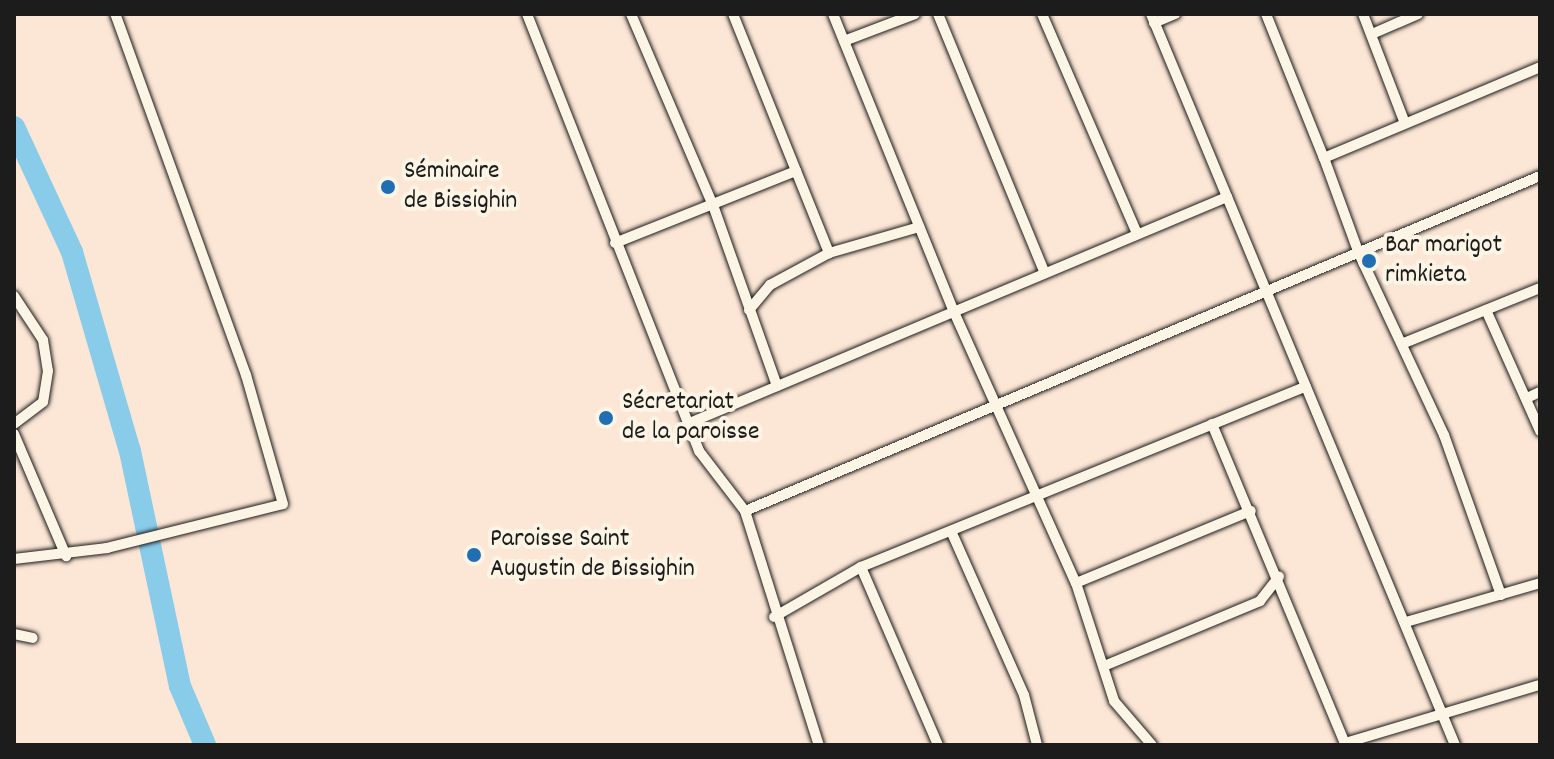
<!DOCTYPE html>
<meta charset="utf-8">
<style>
body{margin:0}
#map{position:relative;width:1554px;height:759px;overflow:hidden;background:#fce6d5;font-family:Dekko,sans-serif}
div>[style]{position:absolute}
.river>*{height:22px;margin:-11px;padding:0 11px;transform-origin:11px;border-radius:11px;background:#89ccea}
.roads{filter:drop-shadow(0 0 2px #1c1c1c) drop-shadow(0 0 2px #1c1c1c)}
.street>*{height:10px;margin:-5px;padding:0 5px;transform-origin:5px;border-radius:5px;background:#fcf5e5}
.dots>*{width:22px;height:22px;translate:-50% -50%;box-sizing:border-box;border:4px solid #fcf5e5;border-radius:50%}
span{translate:-50% -50%;white-space:nowrap;text-align:center;line-height:1.15;-webkit-text-stroke:8px #fcf5e5;paint-order:stroke}
.poi-label{font-size:26px;color:#1c1c1c}
.left{translate:0 -50%;text-align:left}
.frame{position:absolute;inset:0;border:16px solid #1c1c1c;pointer-events:none}
</style>
<div id="map">
<div class="river">
<i style="left:14px;top:127px;width:138px;rotate:65.1deg"></i>
<i style="left:72px;top:252px;width:207px;rotate:73.8deg"></i>
<i style="left:130px;top:451px;width:240px;rotate:78deg"></i>
<i style="left:180px;top:686px;width:64px;rotate:67deg"></i>
</div>
<div class="roads">
<div class="street">
<i style="left:527px;top:14px;width:470px;rotate:68.5deg"></i>
<i style="left:699px;top:451px;width:76px;rotate:52.5deg"></i>
<i style="left:745px;top:511px;width:245px;rotate:72.5deg"></i>
<i style="left:631px;top:14px;width:211px;rotate:66.8deg"></i>
<i style="left:714px;top:208px;width:189px;rotate:70.5deg"></i>
<i style="left:733px;top:14px;width:258px;rotate:68.1deg"></i>
<i style="left:829px;top:253px;width:94px;rotate:-16.1deg"></i>
<i style="left:833px;top:14px;width:322px;rotate:67.9deg"></i>
<i style="left:954px;top:312px;width:297px;rotate:65.8deg"></i>
<i style="left:1076px;top:583px;width:124px;rotate:72.1deg"></i>
<i style="left:1114px;top:701px;width:58px;rotate:49.2deg"></i>
<i style="left:938px;top:14px;width:280px;rotate:67.6deg"></i>
<i style="left:1042px;top:14px;width:240px;rotate:66.6deg"></i>
<i style="left:1151px;top:14px;width:792px;rotate:67.42deg"></i>
<i style="left:1266px;top:14px;width:155px;rotate:68.1deg"></i>
<i style="left:1363px;top:14px;width:115px;rotate:69deg"></i>
<i style="left:1154px;top:23px;width:23px;rotate:-23deg"></i>
<i style="left:1372px;top:34px;width:50px;rotate:-23.5deg"></i>
<i style="left:844px;top:41px;width:76px;rotate:-20.8deg"></i>
<i style="left:615px;top:243px;width:195px;rotate:-21.7deg"></i>
<i style="left:14px;top:296px;width:53px;rotate:56.6deg"></i>
<i style="left:43px;top:340px;width:31px;rotate:81deg"></i>
<i style="left:48px;top:371px;width:31px;rotate:99deg"></i>
<i style="left:43px;top:402px;width:36px;rotate:143deg"></i>
<i style="left:749px;top:310px;width:33px;rotate:-50deg"></i>
<i style="left:770px;top:285px;width:67px;rotate:-28.5deg"></i>
<i style="left:1486px;top:310px;width:133px;rotate:65.9deg"></i>
<i style="left:1404px;top:343px;width:147px;rotate:-22deg"></i>
<i style="left:1527px;top:398px;width:14px;rotate:-25deg"></i>
<i style="left:687px;top:424px;width:586px;rotate:-22.8deg"></i>
<i style="left:1212px;top:424px;width:346px;rotate:67.4deg"></i>
<i style="left:1345px;top:743px;width:203px;rotate:-16.6deg"></i>
<i style="left:14px;top:434px;width:133px;rotate:66.9deg"></i>
<i style="left:745px;top:511px;width:863px;rotate:-22.85deg"></i>
<i style="left:951px;top:531px;width:180px;rotate:66deg"></i>
<i style="left:1024px;top:695px;width:52px;rotate:75.4deg"></i>
<i style="left:14px;top:559px;width:94px;rotate:-6.7deg"></i>
<i style="left:107px;top:548px;width:181px;rotate:-14deg"></i>
<i style="left:283px;top:504px;width:134px;rotate:-106deg"></i>
<i style="left:246px;top:375px;width:384px;rotate:-109.9deg"></i>
<i style="left:861px;top:567px;width:194px;rotate:66.6deg"></i>
<i style="left:1076px;top:583px;width:189px;rotate:-22.4deg"></i>
<i style="left:1501px;top:595px;width:170px;rotate:-109.6deg"></i>
<i style="left:1444px;top:435px;width:203px;rotate:-115.1deg"></i>
<i style="left:1358px;top:251px;width:99px;rotate:-110.1deg"></i>
<i style="left:1324px;top:158px;width:234px;rotate:-22.8deg"></i>
<i style="left:774px;top:617px;width:100px;rotate:-29.9deg"></i>
<i style="left:861px;top:567px;width:480px;rotate:-22.1deg"></i>
<i style="left:1406px;top:622px;width:140px;rotate:-16.2deg"></i>
<i style="left:14px;top:634px;width:19px;rotate:12deg"></i>
<i style="left:1104px;top:666px;width:169px;rotate:-22.6deg"></i>
<i style="left:1260px;top:601px;width:31px;rotate:-52deg"></i>
</div>
</div>
<div class="dots">
<i style="left:388px;top:187px;background:#1f6fb2"></i>
<i style="left:1369px;top:261px;background:#1f6fb2"></i>
<i style="left:606px;top:418px;background:#1f6fb2"></i>
<i style="left:474px;top:555px;background:#1f6fb2"></i>
</div>
<div class="poi-label">
<span class="left" style="left:404px;top:187px">Séminaire<br>de Bissighin</span>
<span class="left" style="left:1385px;top:261px">Bar marigot<br>rimkieta</span>
<span class="left" style="left:622px;top:418px">Sécretariat<br>de la paroisse</span>
<span class="left" style="left:490px;top:555px">Paroisse Saint<br>Augustin de Bissighin</span>
</div>
<div class="frame"></div>
</div>
